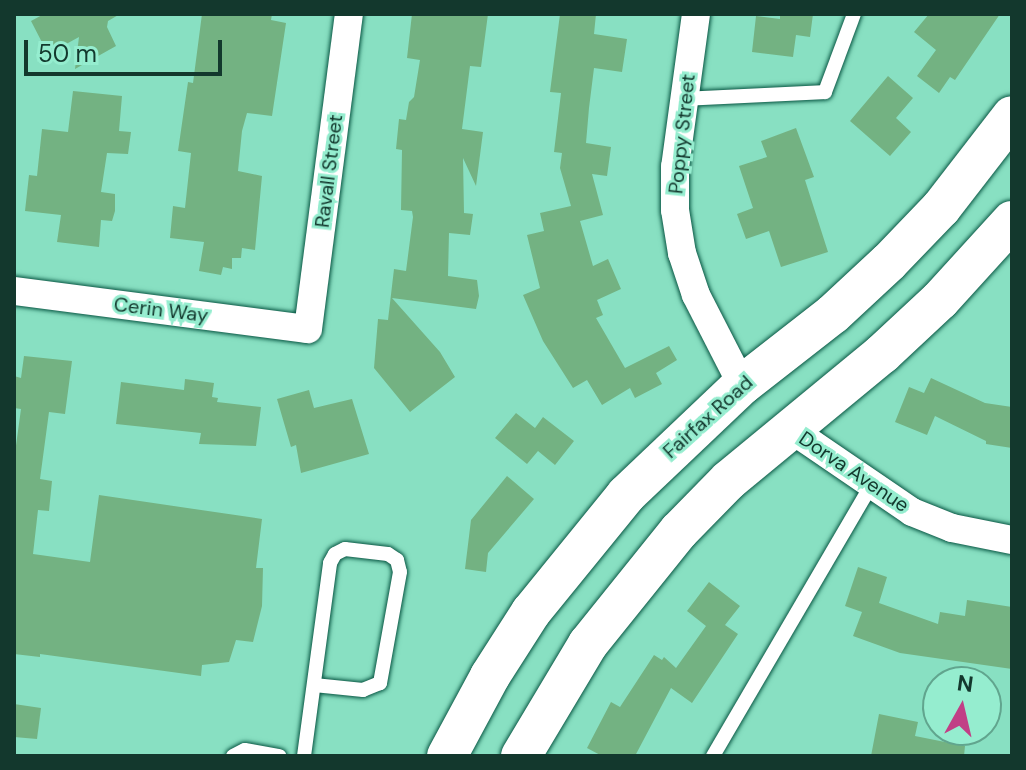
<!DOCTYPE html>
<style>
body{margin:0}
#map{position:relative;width:1026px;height:770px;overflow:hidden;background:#88e0c2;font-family:"DM Sans",sans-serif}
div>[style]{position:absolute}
.building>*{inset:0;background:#73b282}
.roads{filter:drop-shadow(0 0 2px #085643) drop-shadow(0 0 2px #085643)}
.service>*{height:14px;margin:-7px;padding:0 7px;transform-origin:7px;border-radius:7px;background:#fff}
.minor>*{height:28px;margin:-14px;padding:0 14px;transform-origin:14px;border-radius:14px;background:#fff}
.secondary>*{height:40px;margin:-20px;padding:0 20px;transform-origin:20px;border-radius:20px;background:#fff}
span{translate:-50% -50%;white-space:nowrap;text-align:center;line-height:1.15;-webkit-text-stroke:6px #95edcf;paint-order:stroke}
.street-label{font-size:20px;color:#13382d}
.frame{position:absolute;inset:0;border:16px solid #13382d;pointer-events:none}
.north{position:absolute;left:922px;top:666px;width:80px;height:80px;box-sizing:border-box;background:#95edcf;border:2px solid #61a58e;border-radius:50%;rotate:8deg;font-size:22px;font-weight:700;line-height:32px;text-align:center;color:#13382d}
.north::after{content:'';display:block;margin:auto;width:28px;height:36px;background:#c13f86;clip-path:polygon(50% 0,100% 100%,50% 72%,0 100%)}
.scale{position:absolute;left:24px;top:40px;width:198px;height:36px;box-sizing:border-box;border:4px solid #13382d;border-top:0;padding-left:10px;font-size:24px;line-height:28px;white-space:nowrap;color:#13382d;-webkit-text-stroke:6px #95edcf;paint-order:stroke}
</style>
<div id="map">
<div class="building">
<i style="clip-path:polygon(44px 14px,120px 14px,108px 21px,107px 27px,116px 46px,75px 69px,79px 37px,48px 54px,31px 21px)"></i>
<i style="clip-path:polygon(202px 14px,272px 14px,271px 20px,286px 23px,272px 116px,247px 113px,242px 131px,238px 171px,262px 176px,255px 250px,242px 248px,241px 258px,232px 258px,232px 269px,223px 267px,221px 275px,199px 271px,204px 242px,170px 238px,173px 206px,185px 208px,191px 153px,178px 151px,188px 82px,193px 83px)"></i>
<i style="clip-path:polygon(412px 14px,488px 14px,481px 67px,470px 66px,462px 129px,483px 132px,476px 186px,463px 158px,464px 213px,473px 214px,470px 235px,449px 233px,448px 276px,477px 280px,479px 296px,476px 309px,392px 298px,440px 352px,455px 377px,410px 412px,374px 368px,378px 319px,388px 320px,394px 269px,406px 271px,413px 217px,412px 211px,401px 210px,402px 150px,396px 149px,399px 119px,406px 120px,409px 102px,414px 97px,420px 60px,407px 58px)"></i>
<i style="clip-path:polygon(560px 14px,596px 14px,594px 34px,627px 39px,622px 72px,594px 68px,589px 108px,586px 143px,611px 147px,607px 176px,592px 174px,603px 215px,580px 221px,593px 266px,608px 259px,621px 289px,597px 300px,603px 315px,596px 318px,625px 368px,669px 346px,677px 360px,656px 373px,662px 384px,635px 398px,630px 388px,602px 405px,587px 380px,573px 388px,543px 341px,523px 295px,540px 288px,527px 235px,544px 231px,540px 213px,571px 206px,560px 168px,562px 153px,554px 152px,561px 93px,550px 92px)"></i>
<i style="clip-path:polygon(780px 14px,813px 14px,810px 37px,796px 35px,793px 57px,752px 52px,756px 16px,780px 19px)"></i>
<i style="clip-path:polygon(929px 14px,1000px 14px,955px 80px,950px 77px,939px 93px,917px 76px,936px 50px,914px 32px)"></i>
<i style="clip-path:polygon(888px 76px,913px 98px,896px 118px,911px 132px,890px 156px,850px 121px)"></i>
<i style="clip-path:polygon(73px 91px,122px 96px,119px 131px,131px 132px,128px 154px,107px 153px,101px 192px,115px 194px,115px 211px,112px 221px,101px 220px,99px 247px,57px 242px,61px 215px,25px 211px,29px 175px,37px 176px,42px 129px,68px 132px)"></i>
<i style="clip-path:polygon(796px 128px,814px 177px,805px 180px,828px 252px,781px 267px,769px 231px,746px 239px,737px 214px,753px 208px,739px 166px,767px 157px,761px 141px)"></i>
<i style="clip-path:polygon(24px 356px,72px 361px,65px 414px,49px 412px,40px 479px,52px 481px,49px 511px,38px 510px,33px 554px,90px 562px,99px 495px,262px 519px,256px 568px,263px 568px,262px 606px,253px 642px,236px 640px,229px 662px,202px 665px,201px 676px,40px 654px,40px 657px,14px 654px,14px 460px,21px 409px,14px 408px,14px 376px,21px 378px)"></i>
<i style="clip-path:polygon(931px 378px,985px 403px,1012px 407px,1012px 448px,986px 444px,986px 441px,935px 416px,927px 435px,895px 422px,909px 387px,924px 393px)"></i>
<i style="clip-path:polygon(185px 379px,214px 383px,212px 397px,218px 398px,217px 402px,261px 407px,256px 446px,199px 444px,201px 433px,116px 424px,121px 382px,184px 390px)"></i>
<i style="clip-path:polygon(309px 390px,314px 408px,352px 399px,369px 454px,301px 473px,296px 445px,291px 447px,277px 399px)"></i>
<i style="clip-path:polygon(516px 413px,535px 428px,543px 417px,574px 441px,555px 465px,538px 451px,527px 464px,495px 438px)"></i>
<i style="clip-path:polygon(507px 476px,534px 499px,488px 553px,486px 572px,465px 569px,471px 520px)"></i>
<i style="clip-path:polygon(858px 567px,887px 577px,879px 603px,938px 624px,940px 612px,965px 616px,967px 600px,1012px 607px,1012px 669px,900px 653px,853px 636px,862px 612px,845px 606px)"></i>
<i style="clip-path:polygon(709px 582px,740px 606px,725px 625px,738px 634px,692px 703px,671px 688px,635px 756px,602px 756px,587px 748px,611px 702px,620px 707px,654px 655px,662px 660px,664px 657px,676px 668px,706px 626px,687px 611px)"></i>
<i style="clip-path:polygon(14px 704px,41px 708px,37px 739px,14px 737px)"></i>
<i style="clip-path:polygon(879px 714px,918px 722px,915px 736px,965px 746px,964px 756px,871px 756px)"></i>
</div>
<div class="roads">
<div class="service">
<i style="left:684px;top:99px;width:141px;rotate:-2.8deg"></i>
<i style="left:825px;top:92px;width:83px;rotate:-69.6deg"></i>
<i style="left:233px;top:756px;width:13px;rotate:-27deg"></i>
<i style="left:245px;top:750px;width:35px;rotate:10deg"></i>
<i style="left:304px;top:756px;width:195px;rotate:-82.3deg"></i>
<i style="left:330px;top:563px;width:10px;rotate:-61deg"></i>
<i style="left:335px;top:554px;width:11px;rotate:-27deg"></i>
<i style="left:345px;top:549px;width:43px;rotate:6.6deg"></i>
<i style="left:388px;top:554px;width:11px;rotate:34deg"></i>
<i style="left:397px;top:560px;width:12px;rotate:76deg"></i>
<i style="left:400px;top:572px;width:113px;rotate:100.2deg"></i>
<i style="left:380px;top:683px;width:18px;rotate:158deg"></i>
<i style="left:363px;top:690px;width:49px;rotate:-174.2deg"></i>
<i style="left:713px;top:756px;width:313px;rotate:-59.7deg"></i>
</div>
<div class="minor">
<i style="left:696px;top:14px;width:154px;rotate:97.8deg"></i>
<i style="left:675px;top:167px;width:43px;rotate:90deg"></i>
<i style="left:675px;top:210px;width:44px;rotate:80.8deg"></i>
<i style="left:682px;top:253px;width:44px;rotate:71.6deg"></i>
<i style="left:696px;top:295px;width:101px;rotate:62.9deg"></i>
<i style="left:14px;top:291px;width:296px;rotate:7.4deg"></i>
<i style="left:308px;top:329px;width:318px;rotate:-82.6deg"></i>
<i style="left:789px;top:428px;width:149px;rotate:34.3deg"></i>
<i style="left:912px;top:512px;width:43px;rotate:21.8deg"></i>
<i style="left:952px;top:528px;width:61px;rotate:11.3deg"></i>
</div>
<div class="secondary">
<i style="left:447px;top:756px;width:91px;rotate:-61.7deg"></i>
<i style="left:490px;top:676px;width:76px;rotate:-57.4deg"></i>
<i style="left:531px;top:612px;width:151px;rotate:-50.9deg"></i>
<i style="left:626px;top:495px;width:160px;rotate:-43.5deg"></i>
<i style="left:742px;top:385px;width:115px;rotate:-38deg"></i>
<i style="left:833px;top:314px;width:76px;rotate:-42.9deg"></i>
<i style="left:889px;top:262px;width:75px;rotate:-46.1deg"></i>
<i style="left:941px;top:208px;width:116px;rotate:-52.3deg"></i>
<i style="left:521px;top:756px;width:131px;rotate:-59.1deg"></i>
<i style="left:588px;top:644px;width:145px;rotate:-51.2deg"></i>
<i style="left:679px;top:531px;width:71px;rotate:-45.6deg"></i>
<i style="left:729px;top:480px;width:198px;rotate:-39.5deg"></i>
<i style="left:882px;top:354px;width:79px;rotate:-43deg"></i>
<i style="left:940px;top:300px;width:107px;rotate:-47.7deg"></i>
</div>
</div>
<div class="street-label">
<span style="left:682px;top:134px;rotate:-84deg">Poppy Street</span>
<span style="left:329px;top:171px;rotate:-83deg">Ravall Street</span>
<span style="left:161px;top:310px;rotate:7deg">Cerin Way</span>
<span style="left:708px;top:417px;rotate:-42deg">Fairfax Road</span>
<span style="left:854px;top:472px;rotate:34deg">Dorva Avenue</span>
</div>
<div class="frame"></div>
<div class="north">N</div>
<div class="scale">50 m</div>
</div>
